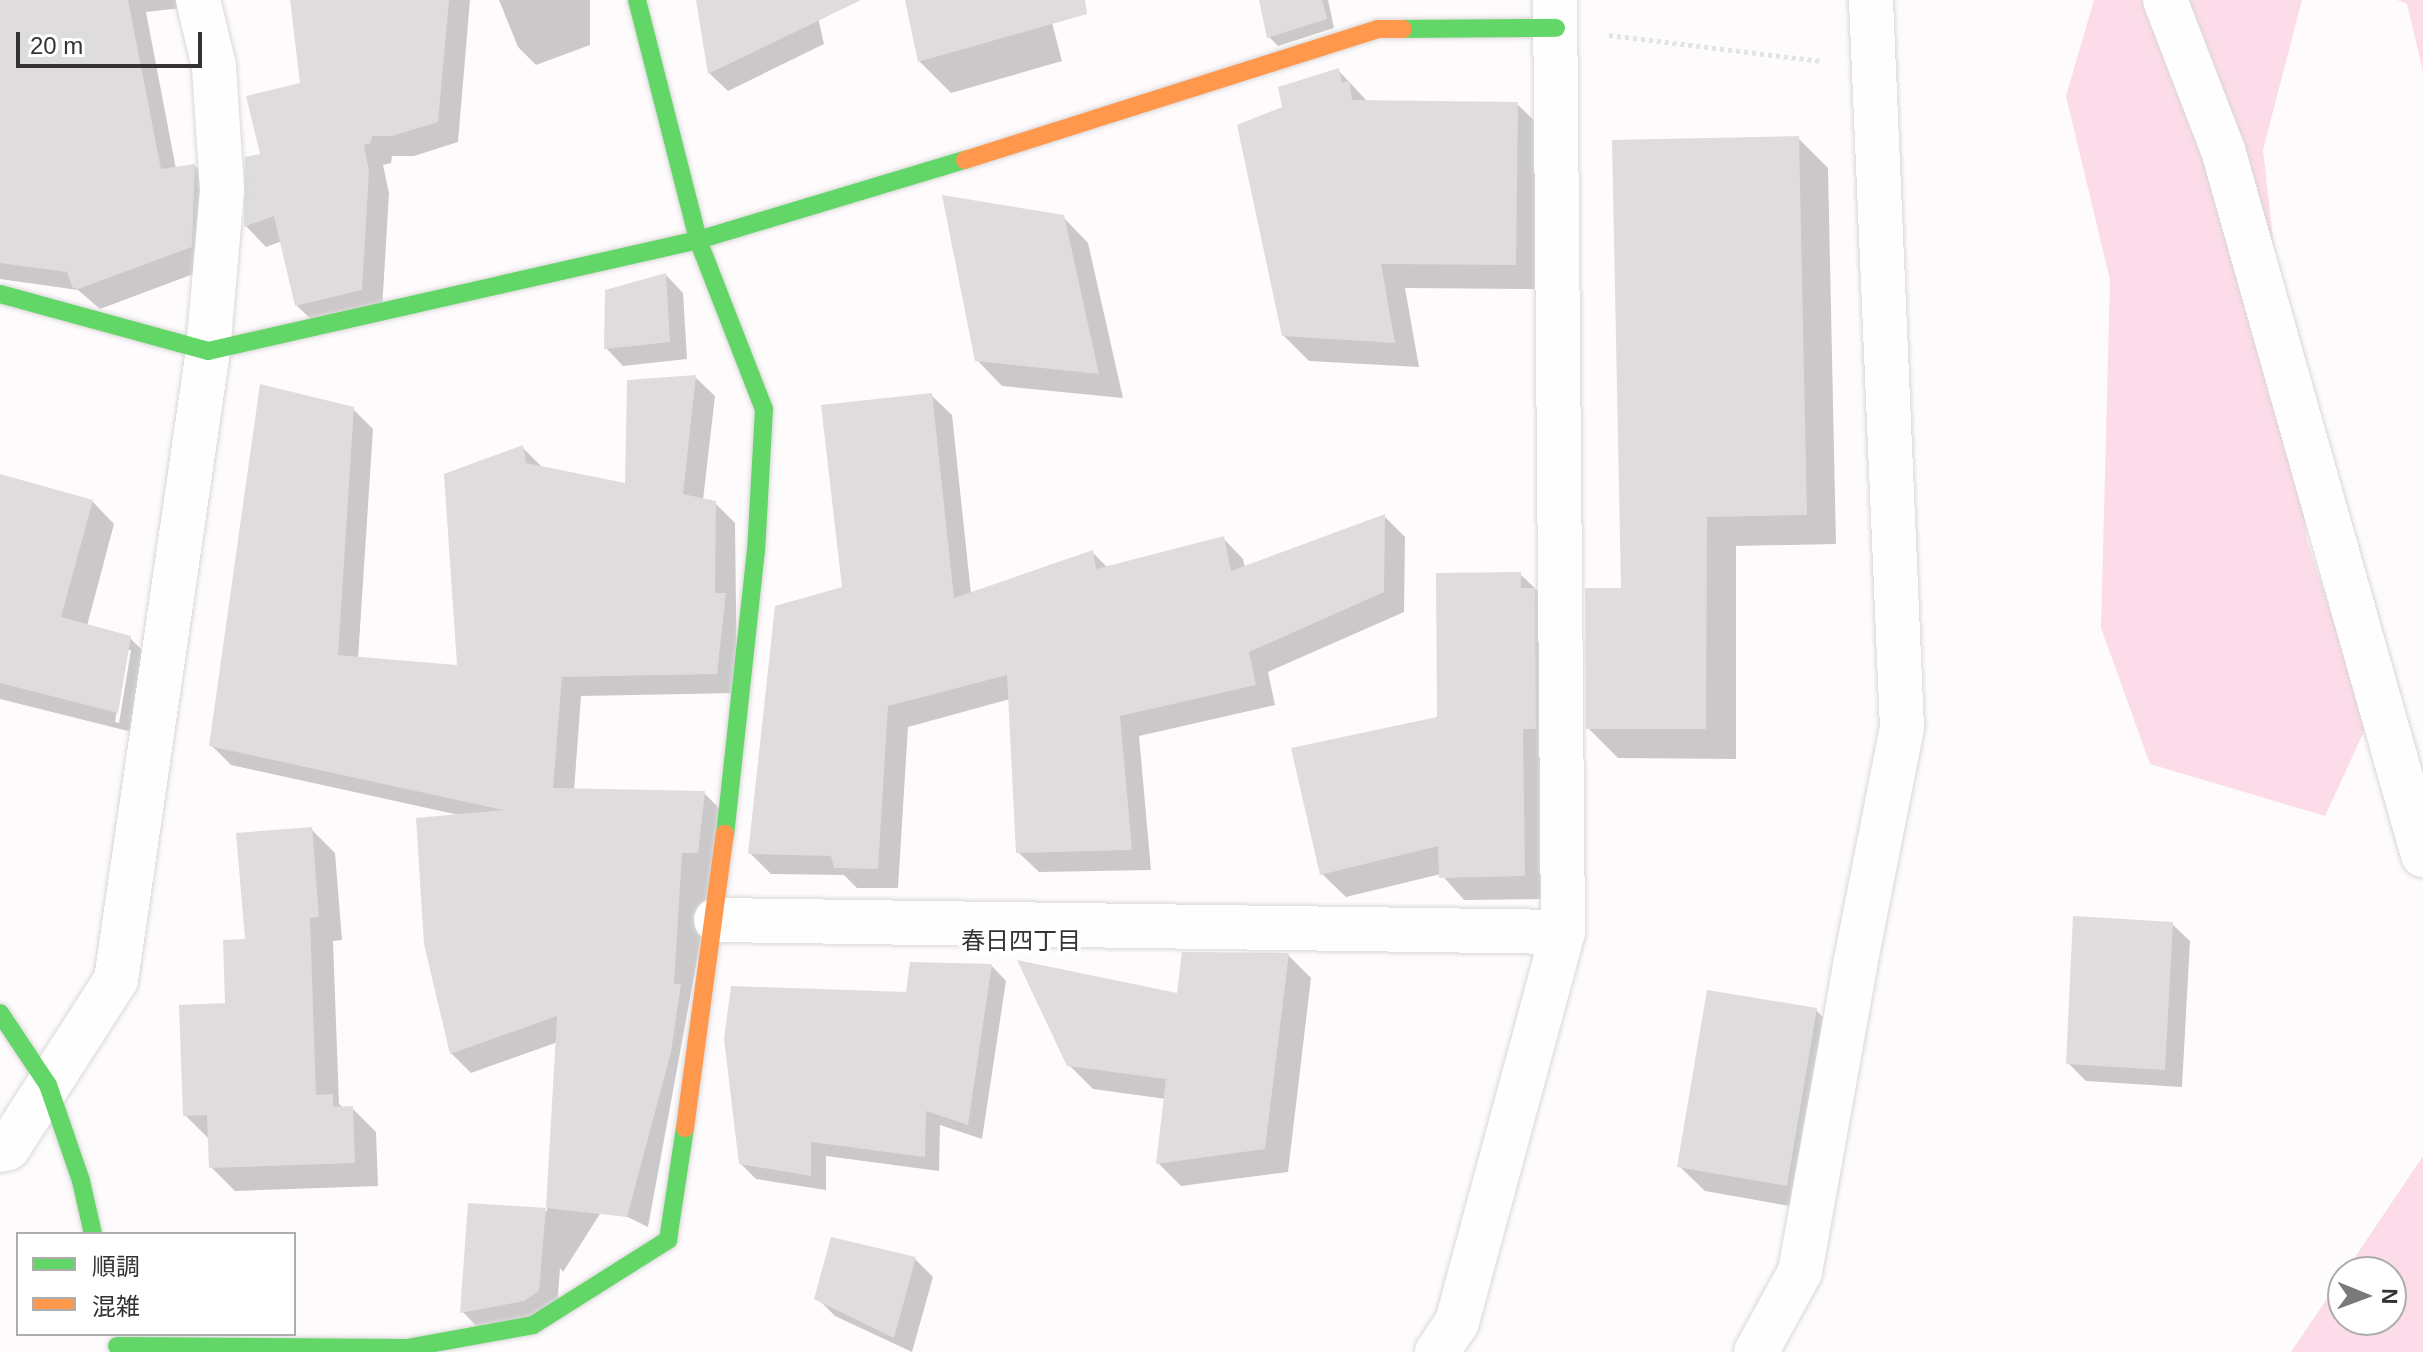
<!DOCTYPE html>
<meta charset="utf-8">
<style>
body{margin:0}
#map{position:relative;width:2423px;height:1352px;overflow:hidden;background:#fefbfc;font-family:Arial,"Noto Sans JP",sans-serif}
div>[style]{position:absolute}
.green>*{inset:0;background:#fcdce9}
.shadow>*{inset:0;background:#0003}
.building>*{inset:0;background:#dfdcdd}
.path>*{height:5px;margin-top:-2.5px;transform-origin:0;background:repeating-linear-gradient(90deg,#e4e4e4 0 4px,transparent 0 8px)}
.roads{filter:drop-shadow(0 0 2px #dad7d8) drop-shadow(0 0 2px #dad7d8)}
.street>*{height:44px;margin:-22px;padding:0 22px;transform-origin:22px;border-radius:22px;background:#fffeff}
.fast>*{height:18px;margin:-9px;padding:0 9px;transform-origin:9px;border-radius:9px;background:#63d668}
.slow>*{height:18px;margin:-9px;padding:0 9px;transform-origin:9px;border-radius:9px;background:#ff974d}
span{translate:-50% -50%;white-space:nowrap;text-align:center;line-height:1.15;-webkit-text-stroke:7px #fff;paint-order:stroke}
.neighbourhood-label{font-size:24px;color:#353234}
.legend{position:absolute;left:16px;top:1232px;width:280px;height:104px;box-sizing:border-box;background:#fff;border:2px solid #aeadae;margin:0;padding:10px 14px;list-style:none;font-size:24px;color:#353234}
.legend li{display:flex;align-items:center;gap:16px;height:40px}
.legend b{width:40px;border:2px solid #aeadae}
.north{position:absolute;left:2327px;top:1256px;width:80px;height:80px;box-sizing:border-box;background:#fff;border:2px solid #aeadae;border-radius:50%;rotate:91deg;font-size:22px;font-weight:700;line-height:32px;text-align:center;color:#353234}
.north::after{content:'';display:block;margin:auto;width:28px;height:36px;background:#7b787a;clip-path:polygon(50% 0,100% 100%,50% 72%,0 100%)}
.scale{position:absolute;left:16px;top:32px;width:186px;height:36px;box-sizing:border-box;border:4px solid #353234;border-top:0;padding-left:10px;font-size:24px;line-height:28px;white-space:nowrap;color:#353234;-webkit-text-stroke:6px #fff;paint-order:stroke}
</style>
<div id="map">
<div class="green">
<i style="clip-path:polygon(2094px 0,2302px 0,2263px 150px,2307px 540px,2367px 725px,2325px 816px,2150px 764px,2101px 628px,2110px 280px,2066px 96px)"></i>
<i style="clip-path:polygon(2397px 0,2423px 0,2423px 71px,2407px 4px)"></i>
<i style="clip-path:polygon(2423px 1156px,2423px 1352px,2291px 1352px,2343px 1275px,2343px 1320px,2391px 1320px,2391px 1272px,2345px 1272px)"></i>
</div>
<div class="shadow">
<i style="clip-path:polygon(0 0,181px 0,181px 8px,146px 12px,176px 169px,195px 166px,215px 187px,212px 267px,100px 309px,78px 290px,0 279px)"></i>
<i style="clip-path:polygon(292px 0,470px 0,458px 142px,414px 156px,392px 156px,391px 163px,383px 165px,389px 193px,382px 310px,317px 325px,296px 305px,282px 241px,266px 247px,246px 226px,262px 156px,302px 84px)"></i>
<i style="clip-path:polygon(499px 0,590px 0,590px 45px,536px 65px,518px 47px)"></i>
<i style="clip-path:polygon(698px 0,814px 0,824px 44px,728px 91px,710px 74px)"></i>
<i style="clip-path:polygon(907px 0,1046px 0,1062px 61px,951px 93px,920px 62px)"></i>
<i style="clip-path:polygon(1261px 0,1328px 0,1334px 28px,1278px 46px,1269px 37px)"></i>
<i style="clip-path:polygon(1338px 70px,1368px 102px,1517px 104px,1543px 129px,1541px 289px,1405px 288px,1419px 367px,1309px 361px,1283px 335px,1284px 108px)"></i>
<i style="clip-path:polygon(1798px 138px,1828px 168px,1836px 544px,1736px 546px,1736px 759px,1618px 758px,1588px 728px,1623px 590px)"></i>
<i style="clip-path:polygon(1063px 217px,1088px 243px,1123px 398px,1002px 386px,977px 360px)"></i>
<i style="clip-path:polygon(666px 275px,683px 293px,687px 359px,623px 366px,606px 348px)"></i>
<i style="clip-path:polygon(695px 377px,715px 396px,703px 500px,715px 503px,735px 523px,737px 693px,581px 696px,574px 791px,704px 793px,724px 813px,648px 1227px,605px 1206px,563px 1272px,560px 1268px,557px 1309px,480px 1330px,463px 1312px,470px 1205px,547px 1211px,558px 1042px,471px 1073px,451px 1053px,459px 815px,231px 765px,211px 745px,353px 409px,373px 429px,358px 659px,460px 667px,522px 447px,542px 467px,627px 485px)"></i>
<i style="clip-path:polygon(931px 395px,952px 415px,971px 594px,1092px 552px,1108px 568px,1223px 538px,1243px 559px,1245px 568px,1385px 517px,1405px 537px,1404px 612px,1268px 672px,1275px 705px,1139px 736px,1151px 870px,1039px 872px,1018px 852px,1010px 699px,908px 727px,898px 888px,857px 888px,844px 875px,771px 874px,750px 853px,844px 588px)"></i>
<i style="clip-path:polygon(evenodd,0 476px,92px 501px,114px 524px,87px 626px,130px 638px,152px 660px,140px 734px,0 699px,0 476px,126px 650px,131px 650px,119px 723px,115px 722px,126px 650px)"></i>
<i style="clip-path:polygon(1520px 574px,1544px 597px,1548px 899px,1464px 900px,1441px 874px,1346px 897px,1322px 874px,1439px 718px)"></i>
<i style="clip-path:polygon(311px 829px,335px 853px,342px 940px,333px 941px,339px 1104px,344px 1108px,352px 1108px,376px 1132px,378px 1186px,235px 1191px,211px 1167px,210px 1140px,185px 1115px,248px 941px)"></i>
<i style="clip-path:polygon(2172px 924px,2190px 941px,2182px 1087px,2086px 1081px,2068px 1063px)"></i>
<i style="clip-path:polygon(1288px 955px,1311px 978px,1288px 1172px,1181px 1186px,1158px 1163px,1166px 1099px,1093px 1089px,1069px 1065px,1179px 995px)"></i>
<i style="clip-path:polygon(991px 965px,1006px 981px,982px 1139px,940px 1125px,939px 1171px,826px 1156px,826px 1190px,756px 1179px,740px 1163px,907px 994px)"></i>
<i style="clip-path:polygon(1816px 1010px,1841px 1036px,1812px 1210px,1705px 1191px,1679px 1166px)"></i>
<i style="clip-path:polygon(915px 1259px,933px 1277px,912px 1352px,835px 1316px,817px 1298px)"></i>
</div>
<div class="building">
<i style="clip-path:polygon(0 0,128px 0,161px 169px,195px 164px,192px 247px,78px 289px,73px 288px,67px 272px,0 263px)"></i>
<i style="clip-path:polygon(290px 0,449px 0,438px 122px,392px 136px,372px 136px,371px 143px,364px 145px,369px 171px,362px 290px,295px 306px,274px 216px,244px 227px,245px 157px,260px 154px,246px 96px,300px 83px)"></i>
<i style="clip-path:polygon(696px 0,861px 0,708px 74px)"></i>
<i style="clip-path:polygon(905px 0,1085px 0,1087px 14px,918px 62px)"></i>
<i style="clip-path:polygon(1259px 0,1322px 0,1327px 19px,1267px 38px)"></i>
<i style="clip-path:polygon(1339px 68px,1342px 83px,1349px 80px,1352px 100px,1518px 102px,1516px 265px,1381px 264px,1395px 343px,1282px 336px,1237px 125px,1282px 107px,1278px 87px)"></i>
<i style="clip-path:polygon(1799px 136px,1807px 515px,1707px 517px,1706px 729px,1586px 729px,1585px 588px,1621px 588px,1612px 140px)"></i>
<i style="clip-path:polygon(942px 195px,1064px 215px,1099px 374px,975px 361px)"></i>
<i style="clip-path:polygon(666px 273px,670px 342px,604px 349px,605px 290px)"></i>
<i style="clip-path:polygon(696px 375px,683px 494px,716px 501px,715px 593px,726px 593px,717px 674px,562px 677px,553px 788px,705px 791px,698px 853px,682px 853px,674px 984px,681px 984px,671px 1052px,627px 1217px,546px 1208px,557px 1016px,450px 1054px,424px 944px,416px 818px,503px 810px,209px 746px,260px 384px,354px 407px,338px 655px,457px 665px,444px 474px,523px 445px,526px 463px,625px 483px,627px 380px)"></i>
<i style="clip-path:polygon(932px 393px,954px 598px,1093px 550px,1096px 569px,1224px 536px,1231px 571px,1385px 514px,1384px 592px,1249px 652px,1256px 685px,1120px 716px,1132px 850px,1016px 853px,1007px 675px,888px 706px,878px 869px,834px 868px,831px 856px,748px 854px,775px 606px,842px 587px,821px 405px)"></i>
<i style="clip-path:polygon(0 474px,93px 500px,61px 617px,131px 636px,118px 713px,0 683px)"></i>
<i style="clip-path:polygon(1521px 572px,1521px 588px,1535px 588px,1536px 729px,1523px 729px,1525px 876px,1439px 878px,1438px 846px,1320px 875px,1291px 748px,1437px 717px,1436px 573px)"></i>
<i style="clip-path:polygon(312px 827px,319px 917px,310px 918px,316px 1095px,333px 1094px,333px 1107px,353px 1106px,355px 1163px,209px 1168px,207px 1115px,183px 1116px,179px 1005px,225px 1003px,223px 940px,245px 939px,236px 833px)"></i>
<i style="clip-path:polygon(2073px 916px,2173px 922px,2165px 1070px,2066px 1064px)"></i>
<i style="clip-path:polygon(1182px 952px,1289px 953px,1265px 1149px,1156px 1164px,1166px 1079px,1067px 1066px,1017px 960px,1177px 993px)"></i>
<i style="clip-path:polygon(910px 962px,992px 964px,968px 1125px,926px 1111px,925px 1157px,811px 1142px,811px 1176px,739px 1164px,724px 1039px,731px 986px,906px 992px)"></i>
<i style="clip-path:polygon(1707px 990px,1817px 1008px,1787px 1186px,1677px 1167px)"></i>
<i style="clip-path:polygon(468px 1203px,546px 1208px,539px 1291px,524px 1301px,460px 1313px)"></i>
<i style="clip-path:polygon(831px 1237px,916px 1257px,894px 1338px,814px 1299px)"></i>
</div>
<div class="path">
<i style="left:1609px;top:35px;width:214px;rotate:7deg"></i>
</div>
<div class="roads">
<div class="street">
<i style="left:2165px;top:0;width:161px;rotate:68.9deg"></i>
<i style="left:2223px;top:150px;width:733px;rotate:74.16deg"></i>
<i style="left:716px;top:920px;width:847px;rotate:0.81deg"></i>
<i style="left:0;top:1150px;width:8px;rotate:-14deg"></i>
<i style="left:8px;top:1148px;width:200px;rotate:-57.3deg"></i>
<i style="left:116px;top:980px;width:636px;rotate:-81.68deg"></i>
<i style="left:208px;top:351px;width:162px;rotate:-85deg"></i>
<i style="left:222px;top:190px;width:124px;rotate:-93.7deg"></i>
<i style="left:214px;top:66px;width:68px;rotate:-103.6deg"></i>
<i style="left:1437px;top:1352px;width:36px;rotate:-56deg"></i>
<i style="left:1457px;top:1322px;width:404px;rotate:-74.8deg"></i>
<i style="left:1563px;top:932px;width:932px;rotate:-90.49deg"></i>
<i style="left:1756px;top:1352px;width:91px;rotate:-61.2deg"></i>
<i style="left:1800px;top:1272px;width:312px;rotate:-79.8deg"></i>
<i style="left:1855px;top:965px;width:242px;rotate:-78.8deg"></i>
<i style="left:1902px;top:728px;width:729px;rotate:-92.44deg"></i>
</div>
<div class="fast">
<i style="left:637px;top:0;width:248px;rotate:75.7deg"></i>
<i style="left:698px;top:240px;width:181px;rotate:68.7deg"></i>
<i style="left:764px;top:409px;width:141px;rotate:93.2deg"></i>
<i style="left:756px;top:550px;width:286px;rotate:96.2deg"></i>
<i style="left:1403px;top:29px;width:153px;rotate:-0.4deg"></i>
<i style="left:0;top:294px;width:216px;rotate:15.3deg"></i>
<i style="left:208px;top:351px;width:502px;rotate:-12.76deg"></i>
<i style="left:698px;top:240px;width:279px;rotate:-16.7deg"></i>
<i style="left:0;top:1013px;width:87px;rotate:56.3deg"></i>
<i style="left:48px;top:1085px;width:102px;rotate:71deg"></i>
<i style="left:81px;top:1181px;width:54px;rotate:77.2deg"></i>
<i style="left:117px;top:1346px;width:290px;rotate:0.4deg"></i>
<i style="left:407px;top:1348px;width:128px;rotate:-10.3deg"></i>
<i style="left:533px;top:1325px;width:160px;rotate:-32.2deg"></i>
<i style="left:668px;top:1240px;width:113px;rotate:-81.4deg"></i>
</div>
<div class="slow">
<i style="left:965px;top:160px;width:433px;rotate:-17.6deg"></i>
<i style="left:1378px;top:29px;width:25px"></i>
<i style="left:685px;top:1128px;width:297px;rotate:-82.3deg"></i>
</div>
</div>
<div class="neighbourhood-label">
<span style="left:1021px;top:941px">春日四丁目</span>
</div>
<ul class="legend">
<li><b style="height:10px;background:#63d668"></b>順調</li>
<li><b style="height:10px;background:#ff974d"></b>混雑</li>
</ul>
<div class="north">N</div>
<div class="scale">20 m</div>
</div>
